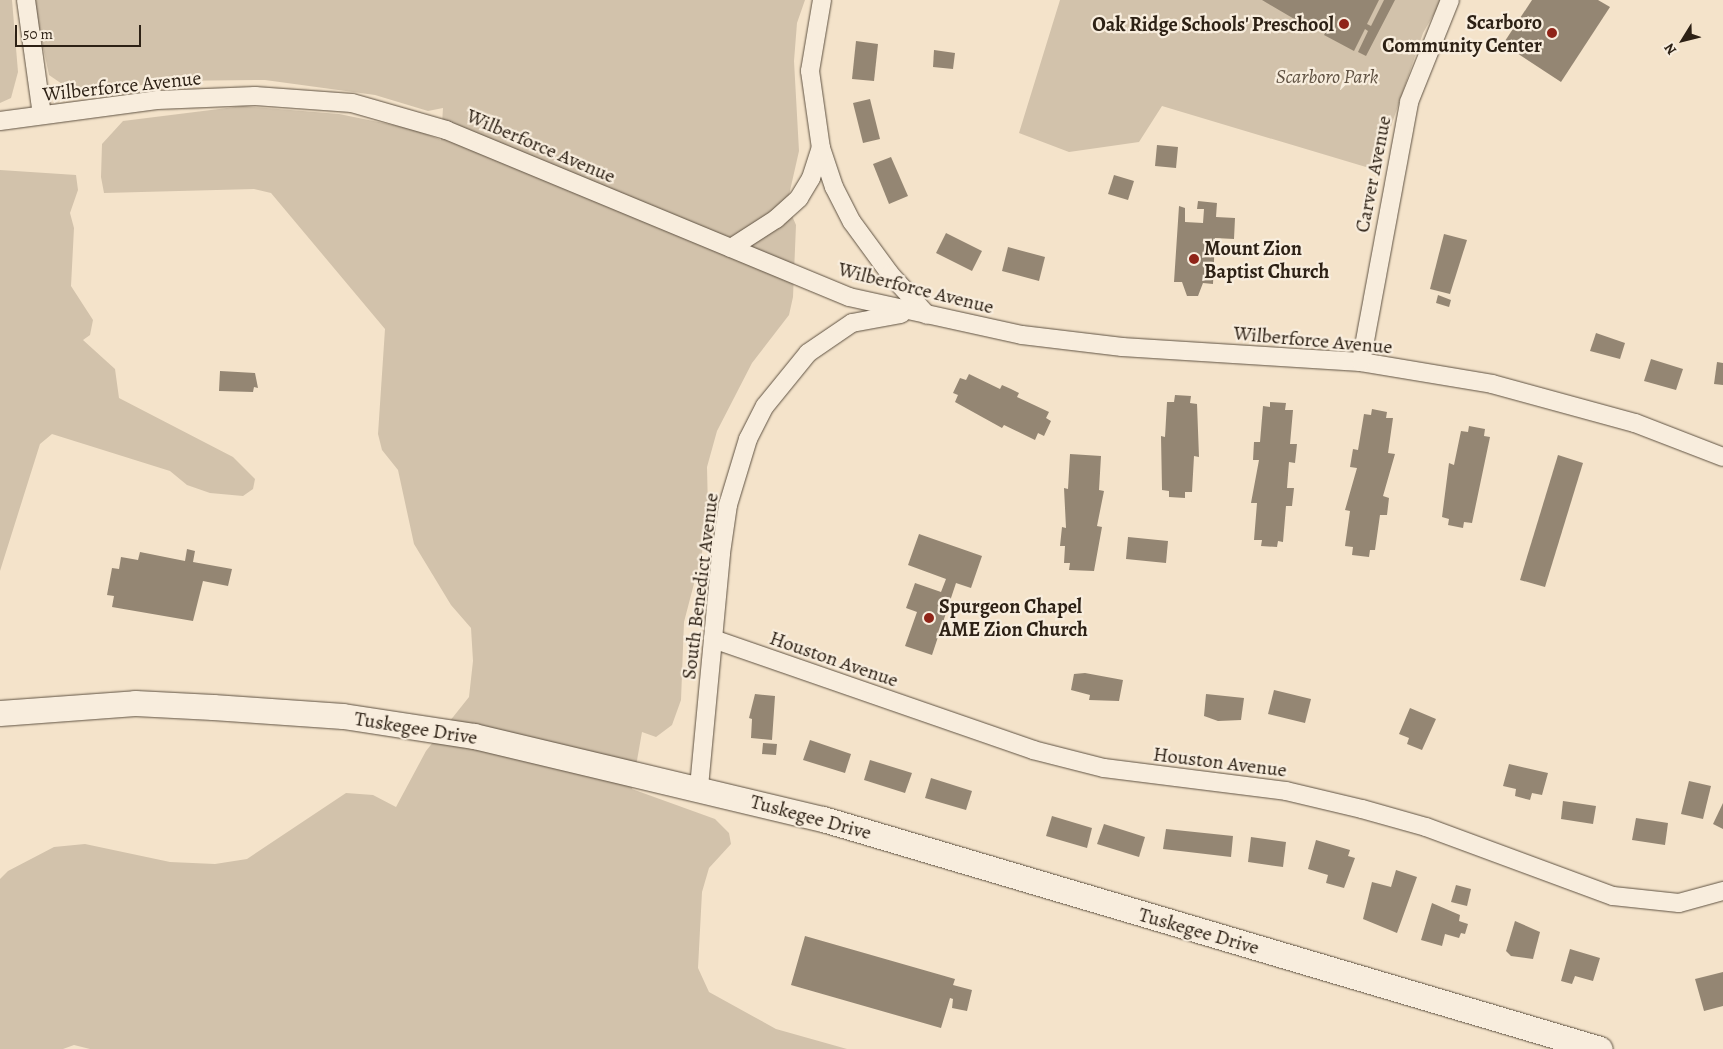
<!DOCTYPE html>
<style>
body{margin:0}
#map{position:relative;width:1723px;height:1049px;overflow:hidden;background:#f4e3ca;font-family:Alegreya,serif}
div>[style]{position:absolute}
.green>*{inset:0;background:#d2c2ab}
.building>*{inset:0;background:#948673}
.roads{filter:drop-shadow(0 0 1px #5f5242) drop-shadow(0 0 1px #5f5242)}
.street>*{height:18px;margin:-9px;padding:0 9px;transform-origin:9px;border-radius:9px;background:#f8eddd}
.secondary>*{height:25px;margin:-12.5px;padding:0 12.5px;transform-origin:12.5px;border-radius:12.5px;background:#f8eddd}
.dots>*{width:14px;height:14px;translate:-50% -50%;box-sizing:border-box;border:2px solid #f8eddd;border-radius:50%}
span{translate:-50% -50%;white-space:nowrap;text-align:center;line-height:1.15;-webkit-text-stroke:4.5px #f8eddd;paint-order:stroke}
.poi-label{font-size:20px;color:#2d2115;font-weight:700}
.right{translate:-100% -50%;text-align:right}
.left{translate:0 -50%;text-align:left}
.park-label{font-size:20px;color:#5f5142;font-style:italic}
.street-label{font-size:20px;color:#2d2115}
.north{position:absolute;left:1658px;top:15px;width:50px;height:50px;-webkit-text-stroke:4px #f8eddd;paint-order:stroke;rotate:234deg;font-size:14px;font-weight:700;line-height:20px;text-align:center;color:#2d2115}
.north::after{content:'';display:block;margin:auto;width:18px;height:22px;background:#2d2115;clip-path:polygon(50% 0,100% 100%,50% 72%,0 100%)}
.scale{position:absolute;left:15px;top:25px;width:126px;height:22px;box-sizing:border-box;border:2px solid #2d2115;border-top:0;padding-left:6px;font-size:15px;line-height:18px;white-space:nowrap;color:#2d2115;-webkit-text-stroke:4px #f8eddd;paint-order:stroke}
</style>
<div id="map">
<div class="green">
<i style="clip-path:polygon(0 0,12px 0,18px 72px,11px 98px,0 103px)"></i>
<i style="clip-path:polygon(33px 0,805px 0,797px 23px,794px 61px,799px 151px,787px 204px,796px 225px,793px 297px,789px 315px,752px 363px,717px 431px,707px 467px,708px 510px,702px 553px,684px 622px,681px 700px,672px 725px,656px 737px,642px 732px,632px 789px,715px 819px,729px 833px,731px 844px,709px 868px,702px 892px,698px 968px,709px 992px,776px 1029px,847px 1049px,90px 1049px,74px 1045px,63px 1049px,0 1049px,0 879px,8px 871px,54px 847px,85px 844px,170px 862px,215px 864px,247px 859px,346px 793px,373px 795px,396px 807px,426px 751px,469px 697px,473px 661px,471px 628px,451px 605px,414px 544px,398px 470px,382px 450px,378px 434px,385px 329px,271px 193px,254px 189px,104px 193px,101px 177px,102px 144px,123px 121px,243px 106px,339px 114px,413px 129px,441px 140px,443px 108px,428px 111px,375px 95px,265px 80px,165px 81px,102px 92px,65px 86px,49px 75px)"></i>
<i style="clip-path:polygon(1060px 0,1442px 0,1423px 33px,1376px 170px,1162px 106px,1139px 142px,1069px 152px,1019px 133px)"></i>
<i style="clip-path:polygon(0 170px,76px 175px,78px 190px,70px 213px,74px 228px,71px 286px,93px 320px,90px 335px,83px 340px,115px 369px,119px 398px,233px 457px,255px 479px,253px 489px,243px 496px,210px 493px,187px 485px,170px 471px,52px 434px,40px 444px,0 571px)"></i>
</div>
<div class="building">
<i style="clip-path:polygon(1262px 0,1379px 0,1367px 24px,1371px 26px,1384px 0,1395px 0,1366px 56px,1358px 52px,1368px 31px,1365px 29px,1354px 51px,1324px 35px,1328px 28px,1317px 22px,1313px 30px)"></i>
<i style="clip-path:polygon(1532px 0,1598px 0,1610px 7px,1561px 82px,1503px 44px)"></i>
<i style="clip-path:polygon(856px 41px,878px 44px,874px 81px,852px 79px)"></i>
<i style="clip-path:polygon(934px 50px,955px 53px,953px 69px,933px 67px)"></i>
<i style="clip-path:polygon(870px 99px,880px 139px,863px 143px,853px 103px)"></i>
<i style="clip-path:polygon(1157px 145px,1178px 147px,1176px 168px,1155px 166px)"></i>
<i style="clip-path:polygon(891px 157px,908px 196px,889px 204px,873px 164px)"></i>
<i style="clip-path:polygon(1114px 175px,1134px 181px,1128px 200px,1108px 194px)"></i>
<i style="clip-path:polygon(1198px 201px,1217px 203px,1216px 217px,1235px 218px,1234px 239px,1215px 238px,1213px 284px,1203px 283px,1198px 296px,1187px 296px,1182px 282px,1174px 282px,1179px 206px,1185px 208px,1185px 222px,1203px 223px,1204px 209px,1197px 209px)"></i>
<i style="clip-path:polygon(946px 233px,982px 251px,972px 271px,936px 253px)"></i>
<i style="clip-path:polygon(1444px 234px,1467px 240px,1450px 294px,1430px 289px)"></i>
<i style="clip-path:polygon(1008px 247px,1045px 257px,1039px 281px,1002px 271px)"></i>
<i style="clip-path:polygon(1438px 295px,1451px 300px,1449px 307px,1436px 303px)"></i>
<i style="clip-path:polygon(1596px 333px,1625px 343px,1620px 359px,1590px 351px)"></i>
<i style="clip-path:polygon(1651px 359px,1683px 369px,1676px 390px,1644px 381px)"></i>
<i style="clip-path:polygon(1717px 362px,1723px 363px,1723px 385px,1714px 384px)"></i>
<i style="clip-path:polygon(220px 371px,255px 373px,258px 388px,254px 387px,253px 392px,219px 391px)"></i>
<i style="clip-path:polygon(969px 374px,1000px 389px,1002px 385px,1011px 389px,1019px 393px,1017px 397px,1049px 412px,1046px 418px,1051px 421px,1044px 436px,1038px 433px,1035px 440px,1004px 425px,1002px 428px,955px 402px,958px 395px,953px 393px,960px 378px,966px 380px)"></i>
<i style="clip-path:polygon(1175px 395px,1191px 396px,1190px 403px,1197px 404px,1199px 457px,1194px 456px,1192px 492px,1185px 492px,1185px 498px,1169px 497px,1169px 491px,1162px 490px,1161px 436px,1165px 437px,1167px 402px,1174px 402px)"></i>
<i style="clip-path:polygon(1270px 402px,1286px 403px,1285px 410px,1293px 410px,1290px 444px,1297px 444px,1295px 463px,1289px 462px,1287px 488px,1294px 488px,1292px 506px,1286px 506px,1283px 542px,1278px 541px,1277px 547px,1261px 546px,1262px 540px,1254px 540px,1257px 503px,1251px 503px,1259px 460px,1253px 460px,1254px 442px,1260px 442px,1263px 406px,1270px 407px)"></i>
<i style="clip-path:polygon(1372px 409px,1387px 412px,1386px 418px,1393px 418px,1388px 453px,1395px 454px,1383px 496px,1389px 498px,1387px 515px,1380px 515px,1375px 550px,1370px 550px,1369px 557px,1352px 555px,1353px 547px,1345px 546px,1350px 511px,1345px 510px,1357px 468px,1350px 467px,1353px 449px,1358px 450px,1364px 414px,1371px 415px)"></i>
<i style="clip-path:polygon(1469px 426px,1485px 429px,1484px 436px,1490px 437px,1472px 523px,1464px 522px,1463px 528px,1448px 525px,1449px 519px,1442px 517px,1449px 463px,1454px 465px,1461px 431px,1468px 432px)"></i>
<i style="clip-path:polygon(1070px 454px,1101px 456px,1099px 490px,1104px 491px,1097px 526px,1102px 527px,1094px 571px,1069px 570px,1070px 563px,1064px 563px,1065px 546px,1060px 546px,1062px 527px,1066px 528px,1064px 488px,1068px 489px)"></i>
<i style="clip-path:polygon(1558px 455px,1583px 463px,1545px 587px,1520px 580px)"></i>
<i style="clip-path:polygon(919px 534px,982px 556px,971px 588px,956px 583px,932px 655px,905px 646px,917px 612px,906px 608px,915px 583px,941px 592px,946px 579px,908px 565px)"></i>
<i style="clip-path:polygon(1128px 537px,1168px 541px,1166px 563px,1126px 559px)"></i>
<i style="clip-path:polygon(187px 549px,195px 551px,193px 562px,232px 569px,228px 586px,203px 581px,193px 621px,112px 607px,114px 596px,107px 595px,112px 568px,119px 569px,121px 557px,138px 560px,140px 552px,185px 561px)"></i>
<i style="clip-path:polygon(1085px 673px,1123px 680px,1119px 701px,1089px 700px,1090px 695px,1071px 690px,1074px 674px)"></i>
<i style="clip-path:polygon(1274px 690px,1311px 699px,1305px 723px,1268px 714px)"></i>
<i style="clip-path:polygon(755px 694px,775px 696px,772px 740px,751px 738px,752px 719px,749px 718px)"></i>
<i style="clip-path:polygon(1206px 694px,1244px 698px,1241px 720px,1218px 721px,1204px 716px)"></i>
<i style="clip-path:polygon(1410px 708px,1436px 719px,1422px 750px,1407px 744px,1409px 738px,1399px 734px)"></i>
<i style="clip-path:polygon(810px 740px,851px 754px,845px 773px,803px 760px)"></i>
<i style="clip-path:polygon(763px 743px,777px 744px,776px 755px,762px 754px)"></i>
<i style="clip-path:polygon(870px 760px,912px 773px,905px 793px,864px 780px)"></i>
<i style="clip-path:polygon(1509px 764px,1548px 773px,1542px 795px,1532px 793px,1530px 800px,1515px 796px,1516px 789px,1503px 786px)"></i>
<i style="clip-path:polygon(931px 778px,972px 791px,966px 810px,925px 798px)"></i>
<i style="clip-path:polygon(1689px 781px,1711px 786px,1703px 819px,1681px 814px)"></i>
<i style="clip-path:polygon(1563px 801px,1596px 806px,1593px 824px,1561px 819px)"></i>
<i style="clip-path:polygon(1723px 803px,1723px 829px,1713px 824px)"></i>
<i style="clip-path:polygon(1052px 816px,1092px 828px,1087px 848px,1046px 836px)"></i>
<i style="clip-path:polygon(1636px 818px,1668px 823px,1665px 845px,1632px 840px)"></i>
<i style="clip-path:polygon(1104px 824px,1145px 837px,1139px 857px,1097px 844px)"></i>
<i style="clip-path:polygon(1166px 829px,1233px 836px,1231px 857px,1163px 849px)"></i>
<i style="clip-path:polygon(1251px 837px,1286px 842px,1283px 867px,1248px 862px)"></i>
<i style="clip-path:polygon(1316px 840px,1350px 850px,1348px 856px,1355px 858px,1344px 888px,1326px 883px,1328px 875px,1308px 869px)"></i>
<i style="clip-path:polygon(1396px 870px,1417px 877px,1397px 933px,1363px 919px,1372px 882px,1391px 887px)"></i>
<i style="clip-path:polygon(1456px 885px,1471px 889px,1467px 906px,1451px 902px)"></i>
<i style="clip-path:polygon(1432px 903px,1460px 915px,1459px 921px,1468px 924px,1465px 934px,1461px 933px,1459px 938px,1445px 934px,1442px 946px,1421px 940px)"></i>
<i style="clip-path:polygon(1515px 921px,1540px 932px,1533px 959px,1511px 956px,1506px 951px)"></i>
<i style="clip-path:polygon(805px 936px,955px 979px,953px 985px,972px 990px,967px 1011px,952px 1008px,953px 999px,950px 998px,941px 1028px,791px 985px)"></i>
<i style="clip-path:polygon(1570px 949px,1600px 958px,1593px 981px,1575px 976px,1572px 984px,1561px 981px)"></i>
<i style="clip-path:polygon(1723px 972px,1723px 1006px,1704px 1011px,1695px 979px)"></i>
</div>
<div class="roads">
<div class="street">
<i style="left:26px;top:0;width:116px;rotate:82.1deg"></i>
<i style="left:822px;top:0;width:72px;rotate:99.6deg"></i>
<i style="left:810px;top:71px;width:78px;rotate:81.9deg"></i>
<i style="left:821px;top:148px;width:41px;rotate:71.6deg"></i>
<i style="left:834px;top:187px;width:39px;rotate:63deg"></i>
<i style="left:852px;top:222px;width:64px;rotate:53.8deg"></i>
<i style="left:890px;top:274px;width:55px;rotate:47.9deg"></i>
<i style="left:0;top:121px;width:158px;rotate:-7.6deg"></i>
<i style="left:157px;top:100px;width:98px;rotate:-2.3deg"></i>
<i style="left:255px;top:96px;width:97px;rotate:4.1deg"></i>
<i style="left:352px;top:103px;width:98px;rotate:16deg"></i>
<i style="left:446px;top:130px;width:436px;rotate:22.5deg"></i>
<i style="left:849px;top:297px;width:177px;rotate:12.4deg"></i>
<i style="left:1022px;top:335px;width:101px;rotate:6.8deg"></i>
<i style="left:1122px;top:347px;width:239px;rotate:3.6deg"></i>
<i style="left:1361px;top:362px;width:133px;rotate:9.5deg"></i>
<i style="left:1492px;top:384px;width:148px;rotate:15.3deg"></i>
<i style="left:1635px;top:423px;width:94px;rotate:21.1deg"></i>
<i style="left:731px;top:248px;width:54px;rotate:-32.8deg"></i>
<i style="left:776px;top:219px;width:31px;rotate:-42deg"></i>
<i style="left:799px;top:198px;width:23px;rotate:-59deg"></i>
<i style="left:811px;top:178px;width:32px;rotate:-72deg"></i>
<i style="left:1361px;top:362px;width:264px;rotate:-79.5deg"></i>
<i style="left:1409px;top:102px;width:110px;rotate:-68.1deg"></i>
<i style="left:713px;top:639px;width:339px;rotate:19.1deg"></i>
<i style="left:1033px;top:750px;width:73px;rotate:14.2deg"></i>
<i style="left:1104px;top:768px;width:183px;rotate:7.2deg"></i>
<i style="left:1286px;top:791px;width:78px;rotate:13.3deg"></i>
<i style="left:1362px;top:809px;width:66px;rotate:15.7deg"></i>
<i style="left:1426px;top:827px;width:199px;rotate:20.3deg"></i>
<i style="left:1613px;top:896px;width:66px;rotate:6.1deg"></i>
<i style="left:1679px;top:903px;width:46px;rotate:-15.3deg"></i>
<i style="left:699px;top:787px;width:235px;rotate:-84.6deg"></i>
<i style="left:721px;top:553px;width:49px;rotate:-81.7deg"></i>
<i style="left:728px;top:505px;width:69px;rotate:-73.1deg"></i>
<i style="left:748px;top:439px;width:37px;rotate:-63deg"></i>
<i style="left:765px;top:406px;width:68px;rotate:-50.9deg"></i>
<i style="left:808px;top:353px;width:53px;rotate:-34.3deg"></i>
<i style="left:852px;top:323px;width:50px;rotate:-10.4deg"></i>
</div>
<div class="secondary">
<i style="left:0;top:713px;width:135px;rotate:-4.2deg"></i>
<i style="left:135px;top:703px;width:78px;rotate:2.9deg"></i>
<i style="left:213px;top:707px;width:130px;rotate:4deg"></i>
<i style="left:343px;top:716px;width:133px;rotate:8.7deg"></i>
<i style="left:474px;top:736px;width:359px;rotate:13.4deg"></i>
<i style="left:823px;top:819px;width:810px;rotate:16.49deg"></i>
</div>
</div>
<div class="dots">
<i style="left:1344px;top:24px;background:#8f2418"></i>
<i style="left:1552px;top:33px;background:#8f2418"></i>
<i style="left:1194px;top:259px;background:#8f2418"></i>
<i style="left:929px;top:618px;background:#8f2418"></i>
</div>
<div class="poi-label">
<span class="right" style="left:1542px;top:34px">Scarboro<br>Community Center</span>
<span class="right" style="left:1334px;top:24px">Oak Ridge Schools' Preschool</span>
<span class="left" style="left:1204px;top:260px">Mount Zion<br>Baptist Church</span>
<span class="left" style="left:939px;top:618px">Spurgeon Chapel<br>AME Zion Church</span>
</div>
<div class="park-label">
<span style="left:1327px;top:76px">Scarboro Park</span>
</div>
<div class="street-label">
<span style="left:122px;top:86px;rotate:-6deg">Wilberforce Avenue</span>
<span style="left:541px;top:146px;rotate:23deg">Wilberforce Avenue</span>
<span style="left:1373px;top:174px;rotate:-79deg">Carver Avenue</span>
<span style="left:916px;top:288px;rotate:14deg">Wilberforce Avenue</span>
<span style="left:1313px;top:340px;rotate:5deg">Wilberforce Avenue</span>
<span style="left:700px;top:586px;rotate:-83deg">South Benedict Avenue</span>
<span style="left:834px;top:659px;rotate:19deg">Houston Avenue</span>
<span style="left:416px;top:728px;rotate:9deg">Tuskegee Drive</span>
<span style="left:1220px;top:762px;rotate:7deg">Houston Avenue</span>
<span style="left:811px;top:817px;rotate:15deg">Tuskegee Drive</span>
<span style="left:1199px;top:931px;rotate:16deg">Tuskegee Drive</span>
</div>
<div class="north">N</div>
<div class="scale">50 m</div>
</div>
